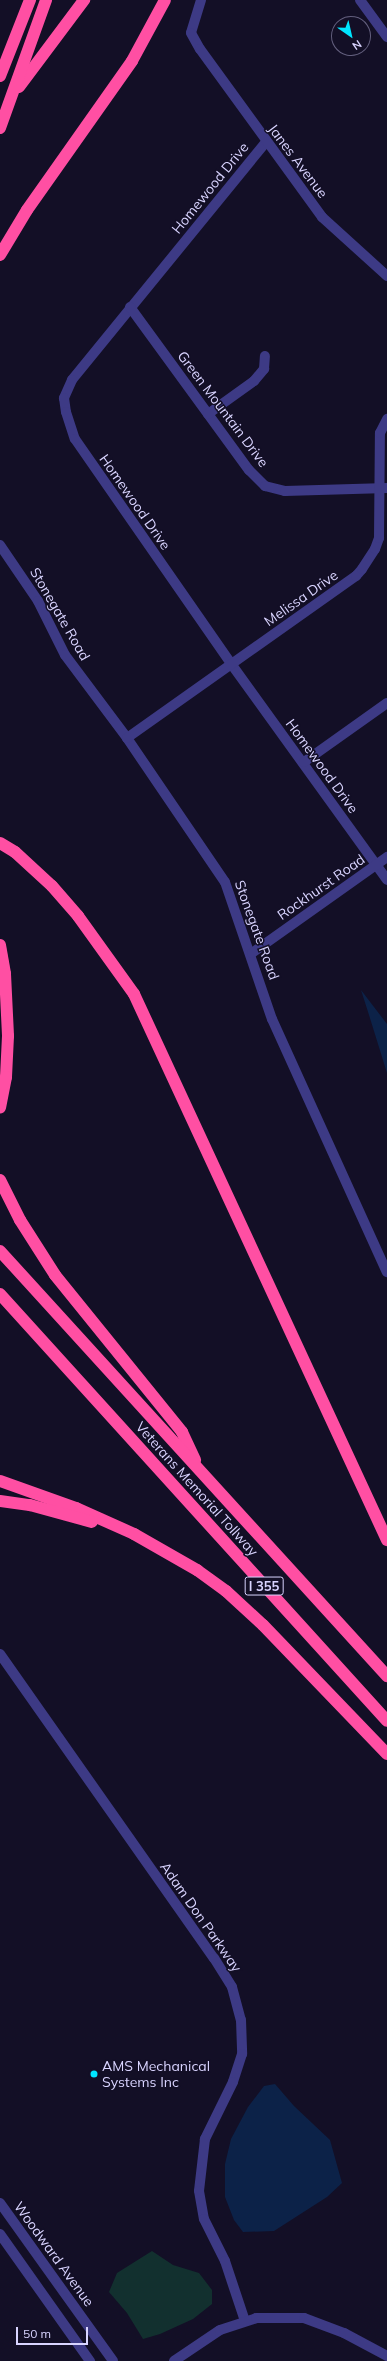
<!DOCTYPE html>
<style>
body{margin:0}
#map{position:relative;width:387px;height:2361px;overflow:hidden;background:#130f26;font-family:Mulish,sans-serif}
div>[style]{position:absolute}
.green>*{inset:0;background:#12302f}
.water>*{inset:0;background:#0c2248}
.minor>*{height:10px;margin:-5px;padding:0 5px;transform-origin:5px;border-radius:5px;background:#3d3a85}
.tertiary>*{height:10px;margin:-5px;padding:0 5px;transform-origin:5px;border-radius:5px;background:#3d3a85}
.motorway>*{height:12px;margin:-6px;padding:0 6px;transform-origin:6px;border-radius:6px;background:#ff4fa3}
.dots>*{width:11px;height:11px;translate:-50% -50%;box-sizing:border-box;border:2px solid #130f26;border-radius:50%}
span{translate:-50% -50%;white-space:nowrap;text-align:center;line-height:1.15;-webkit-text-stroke:3px #130f26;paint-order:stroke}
.shield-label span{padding:1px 3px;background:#130f26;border:1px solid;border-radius:3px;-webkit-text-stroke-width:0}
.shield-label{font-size:13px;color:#d9d4ff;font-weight:700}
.street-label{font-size:14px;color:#d9d4ff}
.poi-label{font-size:14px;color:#d9d4ff}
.left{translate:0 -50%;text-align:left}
.north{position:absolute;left:331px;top:16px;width:40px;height:40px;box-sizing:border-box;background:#130f26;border:1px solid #625e7d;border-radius:50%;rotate:146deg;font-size:11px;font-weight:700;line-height:16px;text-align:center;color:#d9d4ff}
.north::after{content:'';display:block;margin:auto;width:14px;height:18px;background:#00e5ff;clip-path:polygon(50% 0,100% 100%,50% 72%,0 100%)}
.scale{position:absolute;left:16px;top:2327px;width:72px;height:18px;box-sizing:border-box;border:2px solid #d9d4ff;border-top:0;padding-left:5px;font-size:12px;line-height:14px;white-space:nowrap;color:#d9d4ff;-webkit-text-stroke:3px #130f26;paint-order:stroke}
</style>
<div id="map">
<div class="green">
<i style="clip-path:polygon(152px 2251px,173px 2265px,199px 2273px,212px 2290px,212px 2304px,193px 2319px,160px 2334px,143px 2339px,127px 2313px,109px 2292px,117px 2273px)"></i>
</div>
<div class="water">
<i style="clip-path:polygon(361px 990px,387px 1024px,387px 1073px,369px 1015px)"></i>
<i style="clip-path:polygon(275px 2084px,294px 2106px,330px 2140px,342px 2183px,327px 2197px,274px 2231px,243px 2232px,234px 2220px,225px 2197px,225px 2164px,231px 2139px,248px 2107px,264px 2086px)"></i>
</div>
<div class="minor">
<i style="left:360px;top:0;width:46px;rotate:53.9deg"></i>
<i style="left:266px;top:142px;width:307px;rotate:129.2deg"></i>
<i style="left:72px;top:380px;width:20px;rotate:114deg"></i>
<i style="left:64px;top:398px;width:14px;rotate:82deg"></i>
<i style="left:66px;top:412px;width:28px;rotate:72deg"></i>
<i style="left:75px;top:439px;width:275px;rotate:55.2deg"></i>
<i style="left:232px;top:665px;width:265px;rotate:54.2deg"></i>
<i style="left:130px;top:307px;width:202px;rotate:53.9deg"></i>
<i style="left:249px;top:470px;width:23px;rotate:45deg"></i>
<i style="left:265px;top:486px;width:21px;rotate:14deg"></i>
<i style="left:285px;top:491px;width:102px;rotate:-1.7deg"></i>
<i style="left:208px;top:414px;width:57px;rotate:-35.7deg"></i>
<i style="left:254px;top:381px;width:16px;rotate:-50deg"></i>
<i style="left:264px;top:369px;width:13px;rotate:-86deg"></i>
<i style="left:0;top:545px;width:68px;rotate:55.8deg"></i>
<i style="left:38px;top:601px;width:60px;rotate:63.4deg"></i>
<i style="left:65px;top:655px;width:104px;rotate:53.2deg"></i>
<i style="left:127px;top:738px;width:174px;rotate:55.8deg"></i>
<i style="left:225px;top:882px;width:145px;rotate:71.1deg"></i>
<i style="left:272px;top:1019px;width:278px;rotate:65.6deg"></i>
<i style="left:127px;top:738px;width:281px;rotate:-35.3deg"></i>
<i style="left:356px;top:576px;width:9px;rotate:-49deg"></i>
<i style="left:362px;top:569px;width:24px;rotate:-57deg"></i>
<i style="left:375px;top:549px;width:12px;rotate:-70deg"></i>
<i style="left:379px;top:538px;width:105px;rotate:-89.5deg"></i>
<i style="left:380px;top:433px;width:16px;rotate:-63deg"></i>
<i style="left:304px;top:762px;width:102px;rotate:-35.4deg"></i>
<i style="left:252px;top:953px;width:166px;rotate:-35.4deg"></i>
<i style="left:0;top:1654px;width:372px;rotate:54.9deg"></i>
<i style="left:214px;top:1958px;width:34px;rotate:58deg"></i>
<i style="left:232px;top:1987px;width:34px;rotate:75deg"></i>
<i style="left:241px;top:2020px;width:34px;rotate:88deg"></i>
<i style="left:242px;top:2054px;width:29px;rotate:108deg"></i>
<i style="left:233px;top:2082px;width:64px;rotate:116.2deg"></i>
<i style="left:205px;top:2139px;width:52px;rotate:96.6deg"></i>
<i style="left:199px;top:2191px;width:28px;rotate:80deg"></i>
<i style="left:204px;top:2219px;width:47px;rotate:63.4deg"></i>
<i style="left:225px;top:2261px;width:63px;rotate:71.6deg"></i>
<i style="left:174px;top:2361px;width:55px;rotate:-34deg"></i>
<i style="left:220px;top:2330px;width:38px;rotate:-18deg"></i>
<i style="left:256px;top:2318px;width:48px"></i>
<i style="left:304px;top:2318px;width:43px;rotate:20.6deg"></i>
<i style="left:344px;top:2333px;width:49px;rotate:28.1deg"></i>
</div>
<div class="tertiary">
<i style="left:201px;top:0;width:34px;rotate:107deg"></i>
<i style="left:191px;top:33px;width:18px;rotate:61deg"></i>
<i style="left:200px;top:49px;width:208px;rotate:54deg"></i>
<i style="left:322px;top:217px;width:88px;rotate:42.2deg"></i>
<i style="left:0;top:2203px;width:194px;rotate:54.4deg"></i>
<i style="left:0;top:2234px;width:156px;rotate:54.7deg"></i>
</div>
<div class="motorway">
<i style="left:0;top:76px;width:82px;rotate:-68.5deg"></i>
<i style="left:19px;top:87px;width:109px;rotate:-53.2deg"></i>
<i style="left:0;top:128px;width:136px;rotate:-70.2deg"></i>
<i style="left:0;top:255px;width:52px;rotate:-59deg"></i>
<i style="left:27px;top:210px;width:182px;rotate:-54.8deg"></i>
<i style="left:132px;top:61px;width:69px;rotate:-61.6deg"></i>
<i style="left:0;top:843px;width:17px;rotate:31deg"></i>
<i style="left:15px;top:852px;width:50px;rotate:42.6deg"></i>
<i style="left:52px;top:886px;width:40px;rotate:49deg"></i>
<i style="left:78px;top:916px;width:96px;rotate:54.3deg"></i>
<i style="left:134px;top:994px;width:602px;rotate:65.14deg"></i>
<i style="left:0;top:945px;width:29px;rotate:80deg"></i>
<i style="left:5px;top:974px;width:62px;rotate:87.2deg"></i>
<i style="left:8px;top:1036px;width:41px;rotate:92.8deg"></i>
<i style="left:6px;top:1077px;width:31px;rotate:101deg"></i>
<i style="left:0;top:1180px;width:45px;rotate:63.4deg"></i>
<i style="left:20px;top:1220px;width:65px;rotate:57.5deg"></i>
<i style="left:55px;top:1275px;width:202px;rotate:51deg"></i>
<i style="left:182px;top:1432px;width:31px;rotate:65deg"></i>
<i style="left:0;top:1251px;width:575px;rotate:47.68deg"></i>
<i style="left:0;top:1294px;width:576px;rotate:47.81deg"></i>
<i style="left:0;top:1481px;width:81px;rotate:19.6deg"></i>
<i style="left:76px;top:1508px;width:64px;rotate:24.1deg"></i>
<i style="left:134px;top:1534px;width:73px;rotate:29.7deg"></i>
<i style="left:197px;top:1570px;width:36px;rotate:36deg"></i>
<i style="left:226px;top:1591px;width:50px;rotate:42.6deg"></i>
<i style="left:263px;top:1625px;width:179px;rotate:46.1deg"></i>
<i style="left:0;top:1501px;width:30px;rotate:8deg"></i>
<i style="left:30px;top:1505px;width:64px;rotate:15.3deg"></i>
</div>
<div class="dots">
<i style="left:94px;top:2074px;background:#00e5ff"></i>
</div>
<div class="shield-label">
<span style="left:264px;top:1586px">I 355</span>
</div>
<div class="street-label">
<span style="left:298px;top:161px;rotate:53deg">Janes Avenue</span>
<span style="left:210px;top:188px;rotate:-51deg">Homewood Drive</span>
<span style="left:223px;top:409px;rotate:53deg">Green Mountain Drive</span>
<span style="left:135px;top:502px;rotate:55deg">Homewood Drive</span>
<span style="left:301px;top:598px;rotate:-35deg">Melissa Drive</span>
<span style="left:60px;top:614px;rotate:60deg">Stonegate Road</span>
<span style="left:322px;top:766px;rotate:54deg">Homewood Drive</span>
<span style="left:321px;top:887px;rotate:-35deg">Rockhurst Road</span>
<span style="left:257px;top:930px;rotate:70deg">Stonegate Road</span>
<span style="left:197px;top:1489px;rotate:48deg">Veterans Memorial Tollway</span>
<span style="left:201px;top:1917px;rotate:55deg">Adam Don Parkway</span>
<span style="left:54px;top:2254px;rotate:54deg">Woodward Avenue</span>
</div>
<div class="poi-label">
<span class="left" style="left:102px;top:2074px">AMS Mechanical<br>Systems Inc</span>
</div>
<div class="north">N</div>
<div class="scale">50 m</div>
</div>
